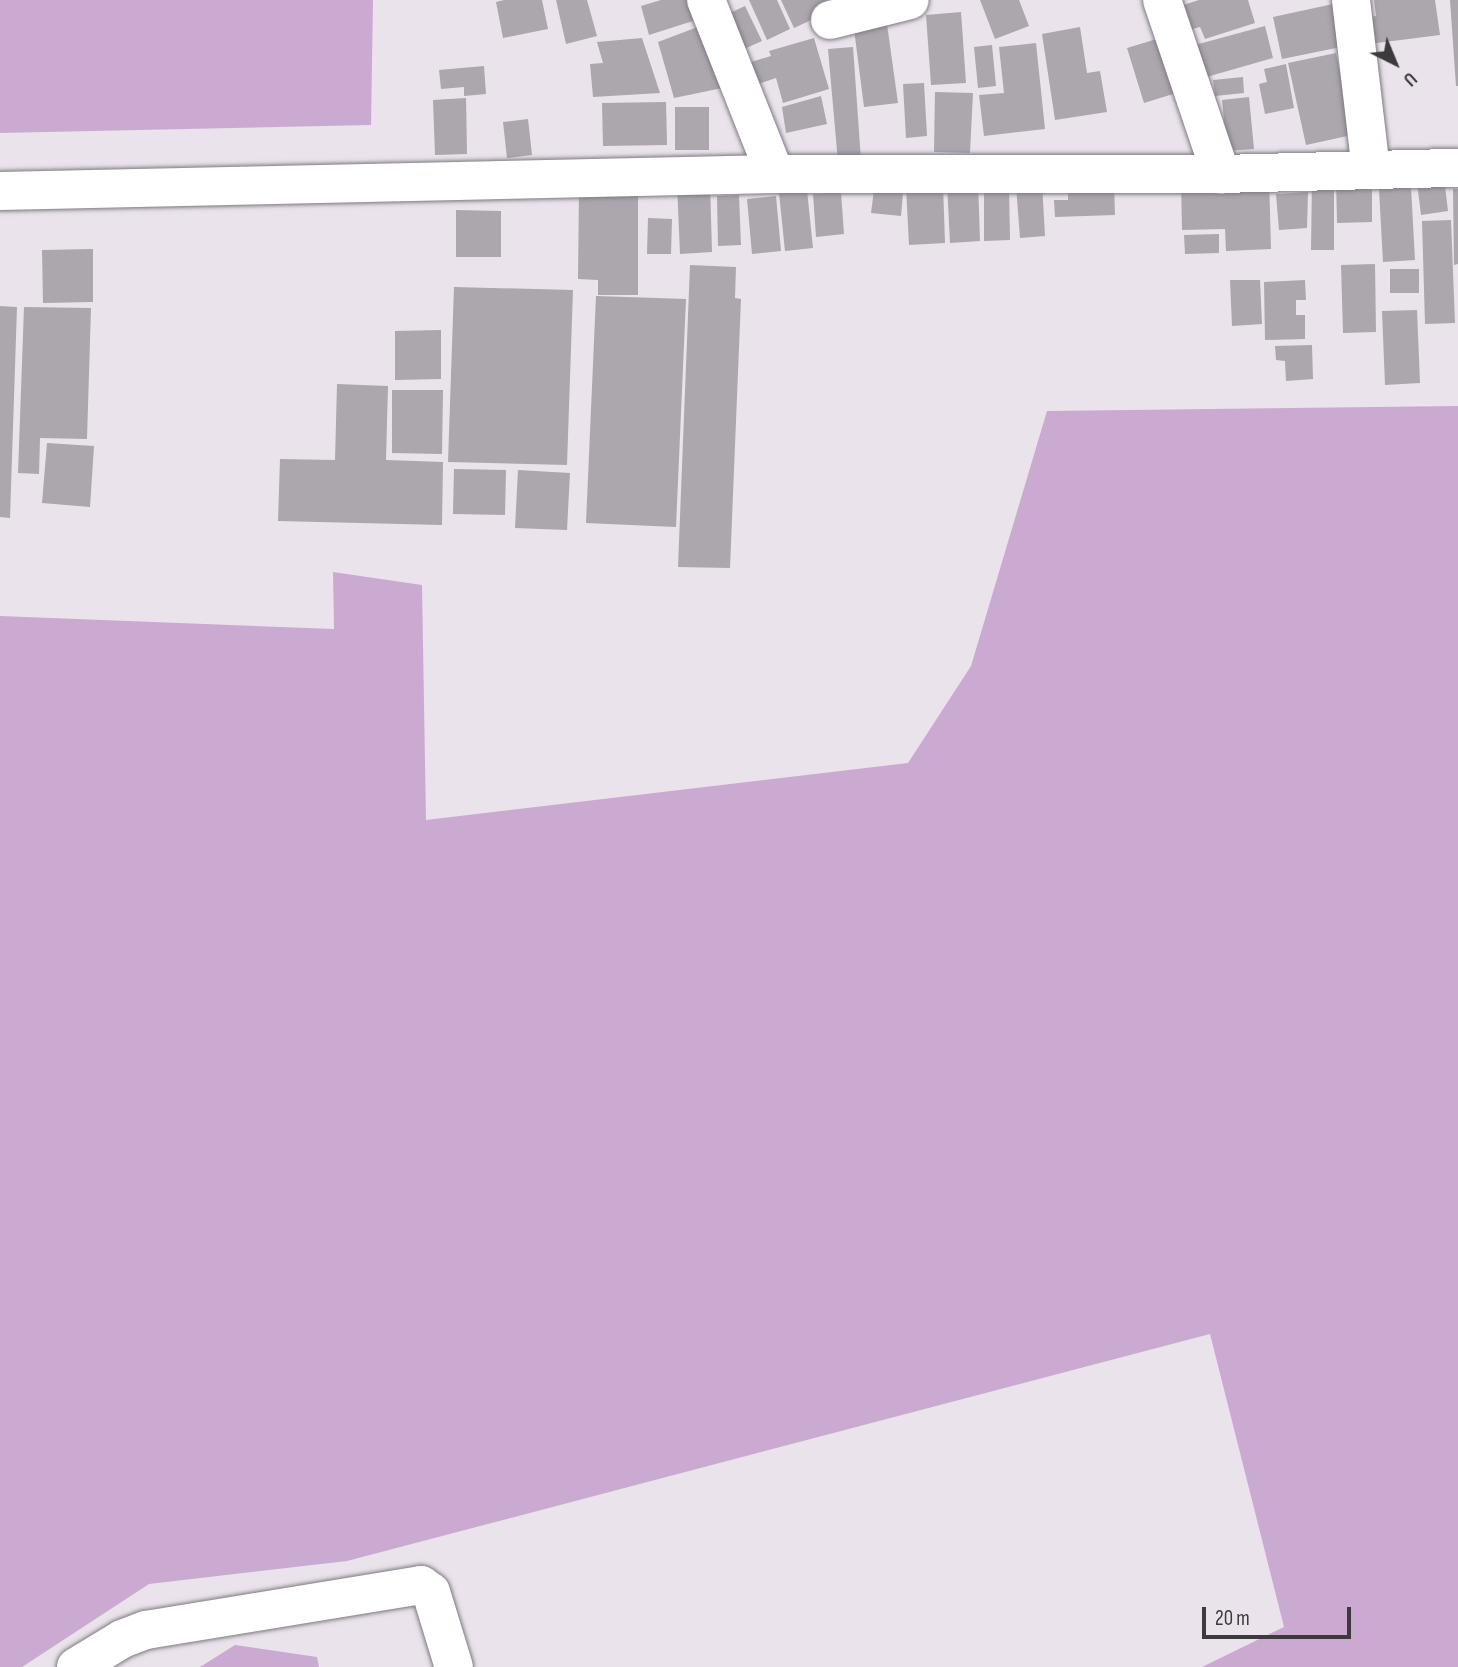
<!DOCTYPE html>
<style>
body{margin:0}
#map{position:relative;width:1458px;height:1667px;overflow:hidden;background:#eae3eb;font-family:"Sofia Sans Condensed",sans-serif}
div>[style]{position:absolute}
.green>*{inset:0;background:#cbaad1}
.building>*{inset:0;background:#aca6ad}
.roads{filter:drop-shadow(0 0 2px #7f7a80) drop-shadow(0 0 2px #7f7a80)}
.minor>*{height:38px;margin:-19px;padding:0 19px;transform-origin:19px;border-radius:19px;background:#fff}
span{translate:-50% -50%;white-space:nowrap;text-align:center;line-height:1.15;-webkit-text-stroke:6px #eae3eb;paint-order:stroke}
.north{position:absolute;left:1360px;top:28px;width:70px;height:70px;-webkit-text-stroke:5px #eae3eb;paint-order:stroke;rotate:137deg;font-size:19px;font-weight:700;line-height:28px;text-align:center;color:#3c3a3d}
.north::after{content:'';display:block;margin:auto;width:24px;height:32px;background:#3c3a3d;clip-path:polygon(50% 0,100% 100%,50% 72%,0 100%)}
.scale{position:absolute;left:1202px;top:1607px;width:149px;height:32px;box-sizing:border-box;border:4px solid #3c3a3d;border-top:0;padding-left:9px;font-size:21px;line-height:24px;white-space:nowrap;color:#3c3a3d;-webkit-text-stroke:5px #eae3eb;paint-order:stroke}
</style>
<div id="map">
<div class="green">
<i style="clip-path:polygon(0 0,373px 0,371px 125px,0 133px)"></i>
<i style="clip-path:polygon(1458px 406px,1458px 1667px,1202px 1667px,1284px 1627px,1210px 1334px,347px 1561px,149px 1584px,22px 1667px,0 1667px,0 616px,334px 629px,333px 572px,422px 585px,426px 820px,908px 763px,971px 666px,1047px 411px)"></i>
<i style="clip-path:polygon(235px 1645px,317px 1657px,319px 1667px,200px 1667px)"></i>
</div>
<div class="building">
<i style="clip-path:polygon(504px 0,542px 0,548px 29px,503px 38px,496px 2px)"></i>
<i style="clip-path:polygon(556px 0,587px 0,597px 36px,566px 44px)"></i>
<i style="clip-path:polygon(661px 0,690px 0,696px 20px,649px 35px,641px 6px)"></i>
<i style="clip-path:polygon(749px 0,777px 0,790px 29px,767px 40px)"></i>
<i style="clip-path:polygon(781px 0,826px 0,831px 11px,794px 28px)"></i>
<i style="clip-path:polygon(980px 0,1019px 0,1029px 26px,995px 39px)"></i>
<i style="clip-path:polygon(1199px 0,1248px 0,1255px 23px,1205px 39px,1200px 27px,1185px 31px,1177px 7px)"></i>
<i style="clip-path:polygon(1374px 0,1435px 0,1440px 35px,1369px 44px,1366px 18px,1376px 16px)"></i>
<i style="clip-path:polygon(1450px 0,1458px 0,1458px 86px,1456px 86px)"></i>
<i style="clip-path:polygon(1333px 4px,1341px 47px,1282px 59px,1273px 17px)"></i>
<i style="clip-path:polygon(745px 6px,762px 41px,735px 53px,719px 18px)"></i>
<i style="clip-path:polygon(961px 12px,966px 83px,931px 85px,926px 15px)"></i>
<i style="clip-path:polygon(887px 24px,898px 103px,864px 107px,854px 29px)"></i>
<i style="clip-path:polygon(703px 25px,727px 87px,674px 98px,658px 42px)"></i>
<i style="clip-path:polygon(1265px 26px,1273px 58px,1203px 78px,1195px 45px)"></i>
<i style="clip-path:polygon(1080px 27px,1087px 73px,1100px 71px,1107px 112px,1055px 120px,1042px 34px)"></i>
<i style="clip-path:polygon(1170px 35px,1186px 90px,1144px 103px,1127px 48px)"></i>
<i style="clip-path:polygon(642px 38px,660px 93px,593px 97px,590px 64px,603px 63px,597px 42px)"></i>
<i style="clip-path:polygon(814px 38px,829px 89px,783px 103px,776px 78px,758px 84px,751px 62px,771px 56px,769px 51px)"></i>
<i style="clip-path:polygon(1036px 43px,1045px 129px,984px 136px,979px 95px,1004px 93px,999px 47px)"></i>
<i style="clip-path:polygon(992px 45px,996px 86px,978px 88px,974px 47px)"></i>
<i style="clip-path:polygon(853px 47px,861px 160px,838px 162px,828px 49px)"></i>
<i style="clip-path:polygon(1336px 53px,1352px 135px,1306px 145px,1288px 63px)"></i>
<i style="clip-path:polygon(1286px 64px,1294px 108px,1265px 114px,1259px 84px,1267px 82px,1264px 69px)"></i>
<i style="clip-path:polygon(484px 66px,486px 94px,464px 96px,464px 87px,441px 89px,439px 70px)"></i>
<i style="clip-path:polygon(1243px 77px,1244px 93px,1215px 96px,1213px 80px)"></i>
<i style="clip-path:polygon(924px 83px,927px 136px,906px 138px,903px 84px)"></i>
<i style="clip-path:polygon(935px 92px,973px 93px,970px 153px,934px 152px)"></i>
<i style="clip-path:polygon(821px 96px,827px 124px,786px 133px,782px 107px)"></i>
<i style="clip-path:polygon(1249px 97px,1254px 149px,1227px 151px,1222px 100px)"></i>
<i style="clip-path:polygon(466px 98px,467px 154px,435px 155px,433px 100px)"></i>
<i style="clip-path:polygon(666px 102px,667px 145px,603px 146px,602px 103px)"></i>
<i style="clip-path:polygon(675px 107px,709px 107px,709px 150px,675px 150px)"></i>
<i style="clip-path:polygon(528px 119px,532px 155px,507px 158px,503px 122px)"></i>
<i style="clip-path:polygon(1269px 176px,1271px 249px,1226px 251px,1225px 229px,1182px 230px,1181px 179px)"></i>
<i style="clip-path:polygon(1334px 178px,1334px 250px,1311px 250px,1312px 179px)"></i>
<i style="clip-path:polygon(1336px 178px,1372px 178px,1372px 222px,1337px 223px)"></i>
<i style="clip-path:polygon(1444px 178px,1448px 211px,1421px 215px,1417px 182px)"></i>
<i style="clip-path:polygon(710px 182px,712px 252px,680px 254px,677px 184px)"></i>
<i style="clip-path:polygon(978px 182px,980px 241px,950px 243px,947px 184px)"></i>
<i style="clip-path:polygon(1114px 182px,1115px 215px,1055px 217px,1054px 200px,1068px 200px,1068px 184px)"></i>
<i style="clip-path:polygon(1042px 183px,1045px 236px,1020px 238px,1016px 185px)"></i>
<i style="clip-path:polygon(943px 185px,945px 243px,909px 245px,906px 187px)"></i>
<i style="clip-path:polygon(984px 185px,1009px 185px,1010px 240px,984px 241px)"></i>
<i style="clip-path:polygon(1411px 187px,1415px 260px,1383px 262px,1379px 189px)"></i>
<i style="clip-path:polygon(579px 189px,638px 190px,638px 295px,598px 295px,598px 280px,578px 279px)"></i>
<i style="clip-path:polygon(1453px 189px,1458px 189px,1458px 264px,1454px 265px)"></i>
<i style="clip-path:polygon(807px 190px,813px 248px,785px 251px,779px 193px)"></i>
<i style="clip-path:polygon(874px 190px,903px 193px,901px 216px,871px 213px)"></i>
<i style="clip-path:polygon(841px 192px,844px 234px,816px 237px,813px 194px)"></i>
<i style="clip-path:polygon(1308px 192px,1307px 228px,1279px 230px,1276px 194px)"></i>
<i style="clip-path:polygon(739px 195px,741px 245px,718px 246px,717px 196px)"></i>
<i style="clip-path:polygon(776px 196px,781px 251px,752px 254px,747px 199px)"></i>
<i style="clip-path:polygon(456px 210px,501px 211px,501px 257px,456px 257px)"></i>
<i style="clip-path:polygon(648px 218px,672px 219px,671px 254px,647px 254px)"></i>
<i style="clip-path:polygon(1451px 220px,1455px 323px,1425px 324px,1422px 221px)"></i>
<i style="clip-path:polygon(1219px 234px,1219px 253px,1185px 254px,1184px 235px)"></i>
<i style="clip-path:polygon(93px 249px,93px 302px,43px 303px,42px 250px)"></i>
<i style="clip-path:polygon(1375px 264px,1376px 332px,1343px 333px,1341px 265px)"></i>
<i style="clip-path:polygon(690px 265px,736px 267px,735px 298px,741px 299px,730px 568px,678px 567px)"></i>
<i style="clip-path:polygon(1390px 269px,1419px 269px,1419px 293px,1390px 293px)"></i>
<i style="clip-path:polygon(1230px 280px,1260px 280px,1262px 324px,1232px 326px)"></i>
<i style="clip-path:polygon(1305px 280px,1306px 300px,1296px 300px,1296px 315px,1305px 315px,1305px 339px,1265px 340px,1264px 282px)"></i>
<i style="clip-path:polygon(454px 287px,573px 290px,567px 465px,448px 462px)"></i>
<i style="clip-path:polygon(596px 296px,686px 299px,676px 527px,586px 523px)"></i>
<i style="clip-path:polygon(0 306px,17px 307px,10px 518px,0 517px)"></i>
<i style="clip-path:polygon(24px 307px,91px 308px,87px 439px,40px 438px,39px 474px,18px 473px)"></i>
<i style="clip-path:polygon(1417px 310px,1420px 383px,1385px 385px,1382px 311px)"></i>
<i style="clip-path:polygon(441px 330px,441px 379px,395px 380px,395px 331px)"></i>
<i style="clip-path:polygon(1312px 345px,1313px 379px,1286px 381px,1285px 361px,1276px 360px,1275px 346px)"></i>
<i style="clip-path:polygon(337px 384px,388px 386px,386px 460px,443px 462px,442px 525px,278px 521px,280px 459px,335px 460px)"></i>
<i style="clip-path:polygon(392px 390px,443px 390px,442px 454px,392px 453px)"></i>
<i style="clip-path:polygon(47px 443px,94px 446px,90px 507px,42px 503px)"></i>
<i style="clip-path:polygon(454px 469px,506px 470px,505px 515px,453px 514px)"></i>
<i style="clip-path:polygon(518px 470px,570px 473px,567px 530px,515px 528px)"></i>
</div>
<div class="roads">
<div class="minor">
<i style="left:706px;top:0;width:187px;rotate:68.4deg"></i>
<i style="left:1162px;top:0;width:184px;rotate:71.3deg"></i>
<i style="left:1351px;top:0;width:171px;rotate:83.3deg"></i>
<i style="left:830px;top:20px;width:82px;rotate:-14deg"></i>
<i style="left:0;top:191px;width:775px;rotate:-1.26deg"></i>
<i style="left:775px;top:174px;width:446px"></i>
<i style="left:1221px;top:174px;width:237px;rotate:-1.5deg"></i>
<i style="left:76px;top:1667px;width:54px;rotate:-31.3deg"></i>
<i style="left:122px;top:1639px;width:26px;rotate:-21deg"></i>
<i style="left:146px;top:1630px;width:279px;rotate:-9.3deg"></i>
<i style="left:421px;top:1585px;width:12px;rotate:35deg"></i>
<i style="left:431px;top:1592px;width:78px;rotate:73deg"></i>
</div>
</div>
<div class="north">U</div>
<div class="scale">20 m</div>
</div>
